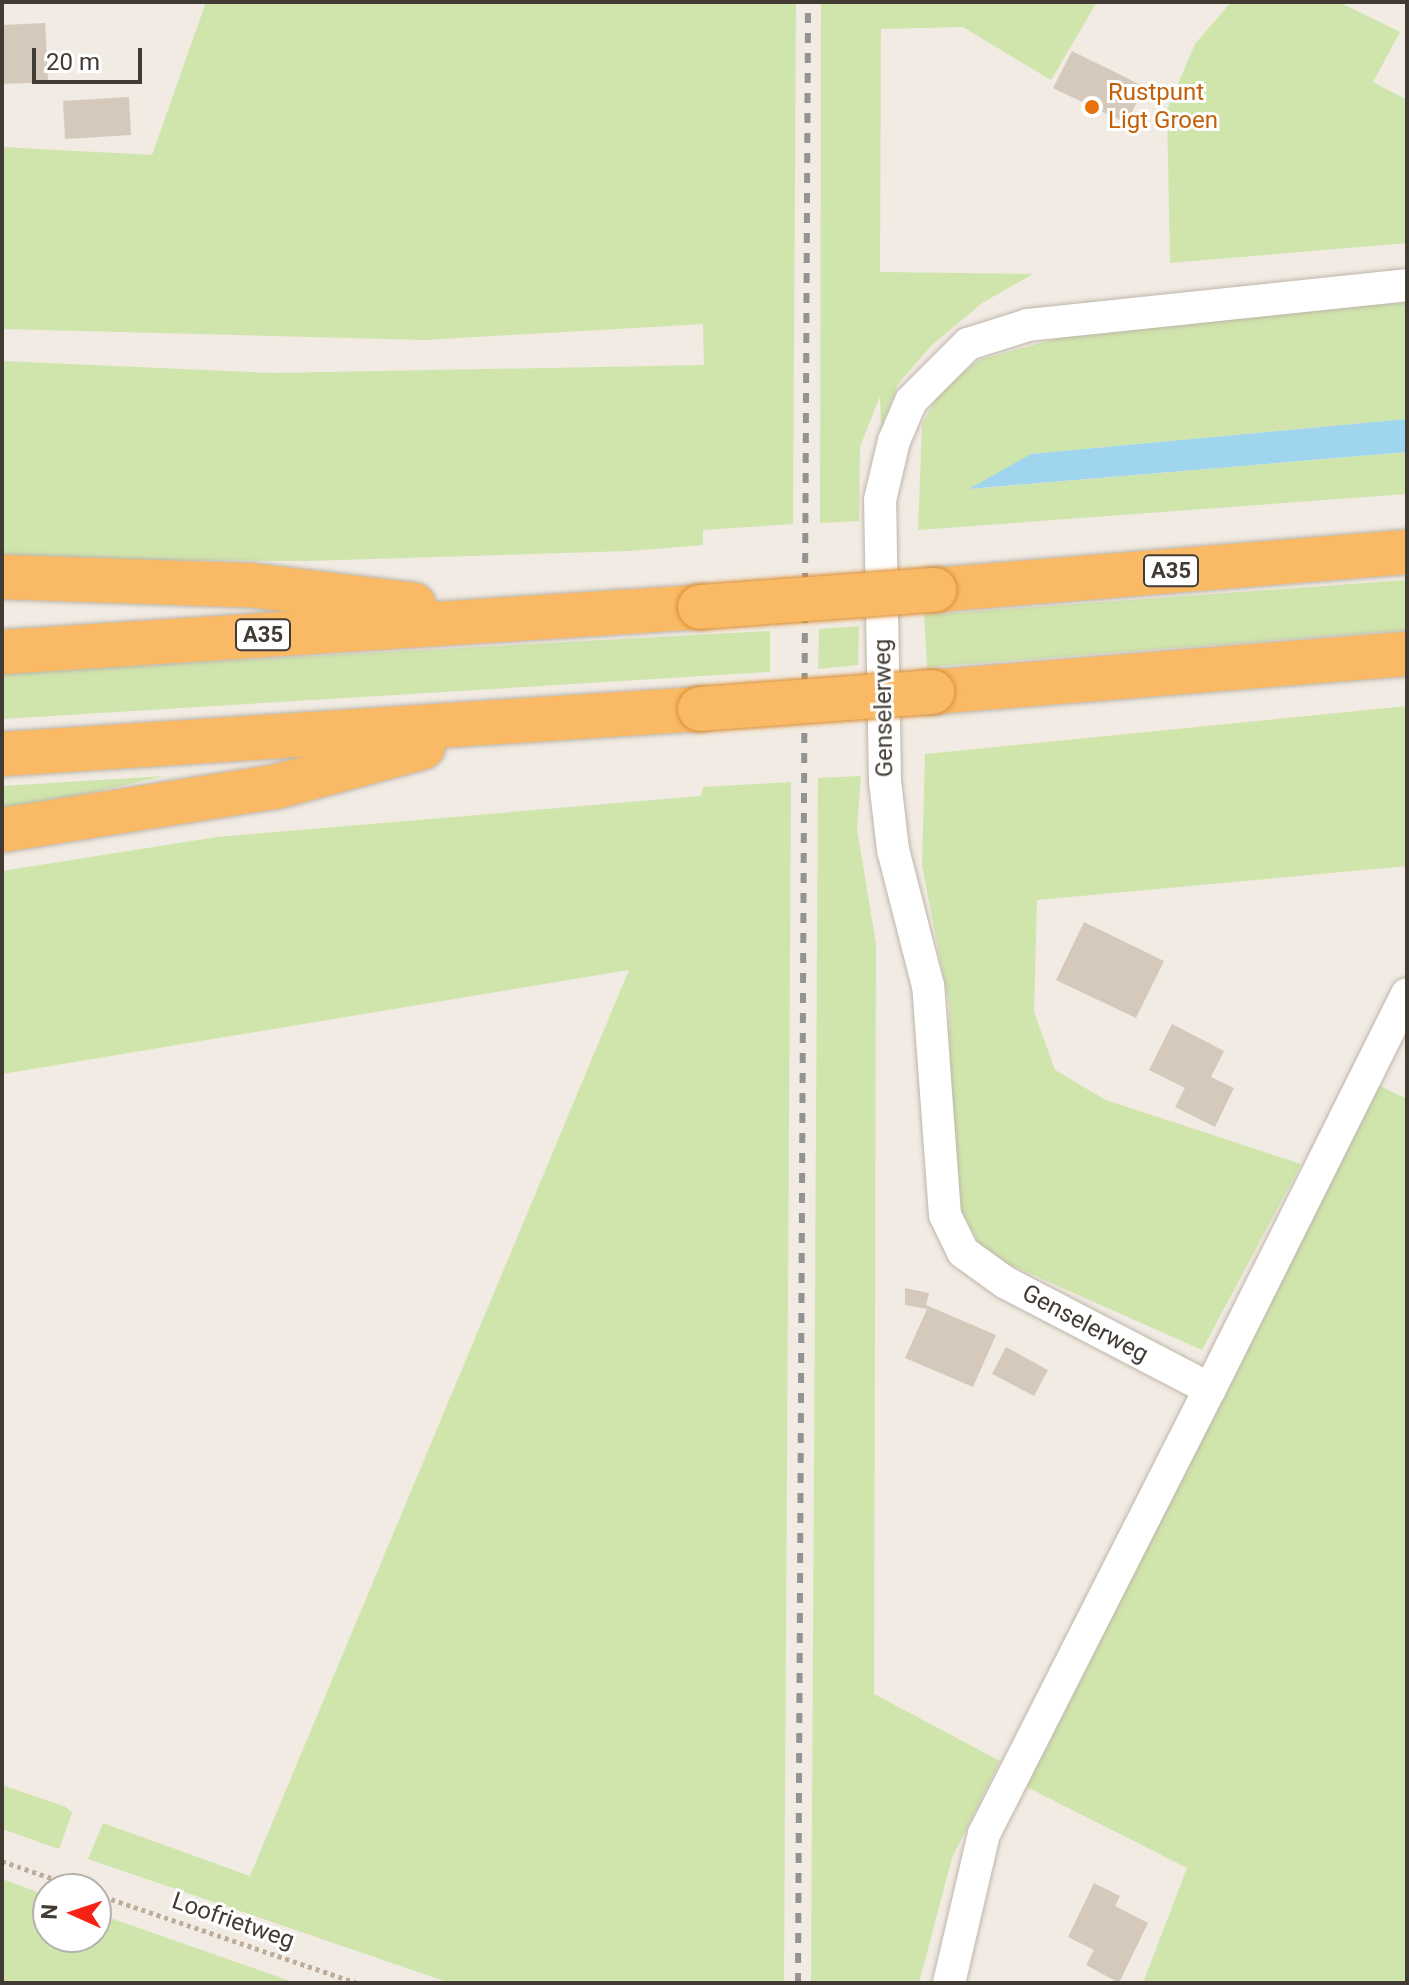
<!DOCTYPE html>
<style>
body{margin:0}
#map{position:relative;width:1409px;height:1985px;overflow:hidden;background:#f1ebe3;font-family:Roboto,sans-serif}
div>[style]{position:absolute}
.green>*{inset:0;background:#d0e5ac}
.water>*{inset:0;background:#9fd5ed}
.building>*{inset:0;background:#d5c9bc}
.path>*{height:5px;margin-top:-2.5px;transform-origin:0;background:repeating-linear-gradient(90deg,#bdac97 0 4px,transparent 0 8px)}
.roads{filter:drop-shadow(0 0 2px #bfb5a9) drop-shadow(0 0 2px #bfb5a9)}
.minor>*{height:32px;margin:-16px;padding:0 16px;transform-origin:16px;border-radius:16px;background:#fff}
.motorway>*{height:44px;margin:-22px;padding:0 22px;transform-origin:22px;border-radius:22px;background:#faba65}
.rail>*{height:6px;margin-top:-3px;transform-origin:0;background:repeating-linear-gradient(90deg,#939393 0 10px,transparent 0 20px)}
.bridges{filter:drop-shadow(0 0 2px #d98d35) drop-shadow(0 0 2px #d98d35)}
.motorway-bridge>*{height:44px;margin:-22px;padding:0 22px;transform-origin:22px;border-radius:22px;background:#faba65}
.dots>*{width:22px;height:22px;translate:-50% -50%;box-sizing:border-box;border:4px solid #fff;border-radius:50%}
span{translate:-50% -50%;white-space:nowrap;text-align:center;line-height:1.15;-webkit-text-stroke:6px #fff;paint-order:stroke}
.shield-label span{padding:2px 6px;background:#fff;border:2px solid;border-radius:6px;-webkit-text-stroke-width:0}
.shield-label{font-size:22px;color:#423b33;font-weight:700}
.food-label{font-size:24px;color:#c56008}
.left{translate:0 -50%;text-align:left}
.street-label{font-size:24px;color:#423b33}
.frame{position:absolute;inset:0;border:4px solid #423b33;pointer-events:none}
.north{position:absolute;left:32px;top:1873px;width:80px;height:80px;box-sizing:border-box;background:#fff;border:2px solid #b3b1ad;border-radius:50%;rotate:273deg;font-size:22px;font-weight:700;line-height:32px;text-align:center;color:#423b33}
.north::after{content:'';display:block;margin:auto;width:28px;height:36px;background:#f42316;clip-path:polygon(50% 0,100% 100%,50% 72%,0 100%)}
.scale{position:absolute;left:32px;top:48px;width:110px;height:36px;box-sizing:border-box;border:4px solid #423b33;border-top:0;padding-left:10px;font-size:24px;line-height:28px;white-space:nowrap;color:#423b33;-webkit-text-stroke:6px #fff;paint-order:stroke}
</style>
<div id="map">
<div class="green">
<i style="clip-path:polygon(206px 2px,796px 2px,793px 524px,703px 530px,703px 545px,629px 551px,308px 561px,2px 559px,2px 361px,273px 373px,704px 365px,703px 324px,425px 340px,2px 329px,2px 147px,152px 155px)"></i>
<i style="clip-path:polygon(821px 2px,1097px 2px,1051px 80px,963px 27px,881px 29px,880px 272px,1033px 274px,982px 303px,931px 346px,898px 384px,881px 428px,880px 396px,860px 447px,859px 521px,820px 523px)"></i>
<i style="clip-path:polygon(1231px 2px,1339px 2px,1400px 32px,1373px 82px,1407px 100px,1407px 243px,1170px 263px,1167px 110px,1195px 44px)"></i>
<i style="clip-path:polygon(1407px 300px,1407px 419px,1031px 454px,972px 489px,1407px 452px,1407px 494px,918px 530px,922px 424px,941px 390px,979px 360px,1099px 327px)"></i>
<i style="clip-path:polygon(1407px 580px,1407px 630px,927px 667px,924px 615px)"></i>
<i style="clip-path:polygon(859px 626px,858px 665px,818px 669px,819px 629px)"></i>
<i style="clip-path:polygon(770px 631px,770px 672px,2px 719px,2px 673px)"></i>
<i style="clip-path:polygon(1407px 706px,1407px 866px,1037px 900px,1034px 1012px,1055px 1070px,1106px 1100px,1301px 1164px,1202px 1350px,986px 1254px,959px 1208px,952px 1156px,949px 1003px,922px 866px,925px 754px)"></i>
<i style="clip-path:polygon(164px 776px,2px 813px,2px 786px)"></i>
<i style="clip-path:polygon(861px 776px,857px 829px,876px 944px,874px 1694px,1000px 1761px,952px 1858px,919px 1983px,811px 1983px,818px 778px)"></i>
<i style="clip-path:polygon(791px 782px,784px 1983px,450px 1983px,88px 1859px,103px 1823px,250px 1876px,629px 970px,2px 1074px,2px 871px,217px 837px,701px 796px,703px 787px)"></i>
<i style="clip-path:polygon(1376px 1084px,1407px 1099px,1407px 1983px,1143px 1983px,1187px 1868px,1027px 1787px)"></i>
<i style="clip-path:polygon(2px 1785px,66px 1807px,72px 1813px,59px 1849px,2px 1829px)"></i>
<i style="clip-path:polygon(2px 1879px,48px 1896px,48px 1937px,96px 1937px,96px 1913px,296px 1983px,2px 1983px)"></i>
</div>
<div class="water">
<i style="clip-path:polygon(1407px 419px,1407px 452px,969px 489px,1031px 454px)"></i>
</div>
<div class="building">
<i style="clip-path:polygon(45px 23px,48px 82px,2px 84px,2px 25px)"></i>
<i style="clip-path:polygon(1072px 51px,1145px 87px,1126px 123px,1053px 88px)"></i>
<i style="clip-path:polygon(129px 97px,131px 135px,65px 139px,63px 101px)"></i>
<i style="clip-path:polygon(1084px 922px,1164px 961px,1136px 1018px,1056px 980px)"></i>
<i style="clip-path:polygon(1172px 1024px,1224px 1051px,1211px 1077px,1234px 1088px,1215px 1127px,1175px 1107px,1185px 1088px,1149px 1070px)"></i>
<i style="clip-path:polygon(905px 1288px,929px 1293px,926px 1305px,996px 1335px,973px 1387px,905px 1358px,927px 1309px,905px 1305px)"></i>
<i style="clip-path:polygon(1006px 1347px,1048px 1370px,1034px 1396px,992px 1374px)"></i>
<i style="clip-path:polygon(1094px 1883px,1120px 1896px,1115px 1906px,1148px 1923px,1119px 1983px,1086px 1965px,1094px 1950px,1068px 1937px)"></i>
</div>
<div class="path">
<i style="left:2px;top:1861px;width:86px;rotate:19.1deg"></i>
<i style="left:96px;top:1894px;width:277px;rotate:18.8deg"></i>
</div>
<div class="roads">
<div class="minor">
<i style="left:1210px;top:1389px;width:441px;rotate:-63.5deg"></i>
<i style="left:949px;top:1983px;width:153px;rotate:-76.8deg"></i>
<i style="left:984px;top:1834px;width:499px;rotate:-63.1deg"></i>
<i style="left:1210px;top:1389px;width:230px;rotate:-152.5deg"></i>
<i style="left:1006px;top:1283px;width:53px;rotate:-144.2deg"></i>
<i style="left:963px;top:1252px;width:41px;rotate:-115.9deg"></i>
<i style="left:945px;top:1215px;width:230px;rotate:-94.2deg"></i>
<i style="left:928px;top:986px;width:140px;rotate:-104.4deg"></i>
<i style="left:893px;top:850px;width:69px;rotate:-96.6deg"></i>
<i style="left:885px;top:781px;width:281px;rotate:-91deg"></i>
<i style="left:880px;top:500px;width:61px;rotate:-76.7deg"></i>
<i style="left:894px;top:441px;width:43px;rotate:-67deg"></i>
<i style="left:911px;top:401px;width:81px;rotate:-45deg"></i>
<i style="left:968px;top:344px;width:63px;rotate:-17.6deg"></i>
<i style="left:1028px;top:325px;width:381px;rotate:-6deg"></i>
</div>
<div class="motorway">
<i style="left:2px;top:577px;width:247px;rotate:1.9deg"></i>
<i style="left:249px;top:585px;width:166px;rotate:6.9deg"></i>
<i style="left:934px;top:590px;width:475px;rotate:-4.6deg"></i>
<i style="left:2px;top:652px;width:699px;rotate:-3.69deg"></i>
<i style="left:932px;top:692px;width:477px;rotate:-4.6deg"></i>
<i style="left:2px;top:754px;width:699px;rotate:-3.69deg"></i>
<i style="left:2px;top:830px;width:276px;rotate:-9deg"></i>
<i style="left:275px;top:787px;width:153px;rotate:-15.1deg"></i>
</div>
</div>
<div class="rail">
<i style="left:798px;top:1983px;width:1981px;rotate:-89.71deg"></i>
</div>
<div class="bridges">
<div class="motorway-bridge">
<i style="left:700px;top:607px;width:235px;rotate:-4.2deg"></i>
<i style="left:700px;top:709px;width:233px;rotate:-4.2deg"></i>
</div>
</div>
<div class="dots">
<i style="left:1092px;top:107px;background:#e8710a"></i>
</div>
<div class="shield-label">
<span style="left:1171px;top:571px">A35</span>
<span style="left:263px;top:635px">A35</span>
</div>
<div class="food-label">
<span class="left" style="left:1108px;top:107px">Rustpunt<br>Ligt Groen</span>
</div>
<div class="street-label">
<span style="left:884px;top:708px;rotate:-91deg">Genselerweg</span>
<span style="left:1085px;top:1324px;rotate:28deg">Genselerweg</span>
<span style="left:233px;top:1921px;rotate:19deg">Loofrietweg</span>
</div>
<div class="frame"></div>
<div class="north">N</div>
<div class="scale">20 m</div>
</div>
